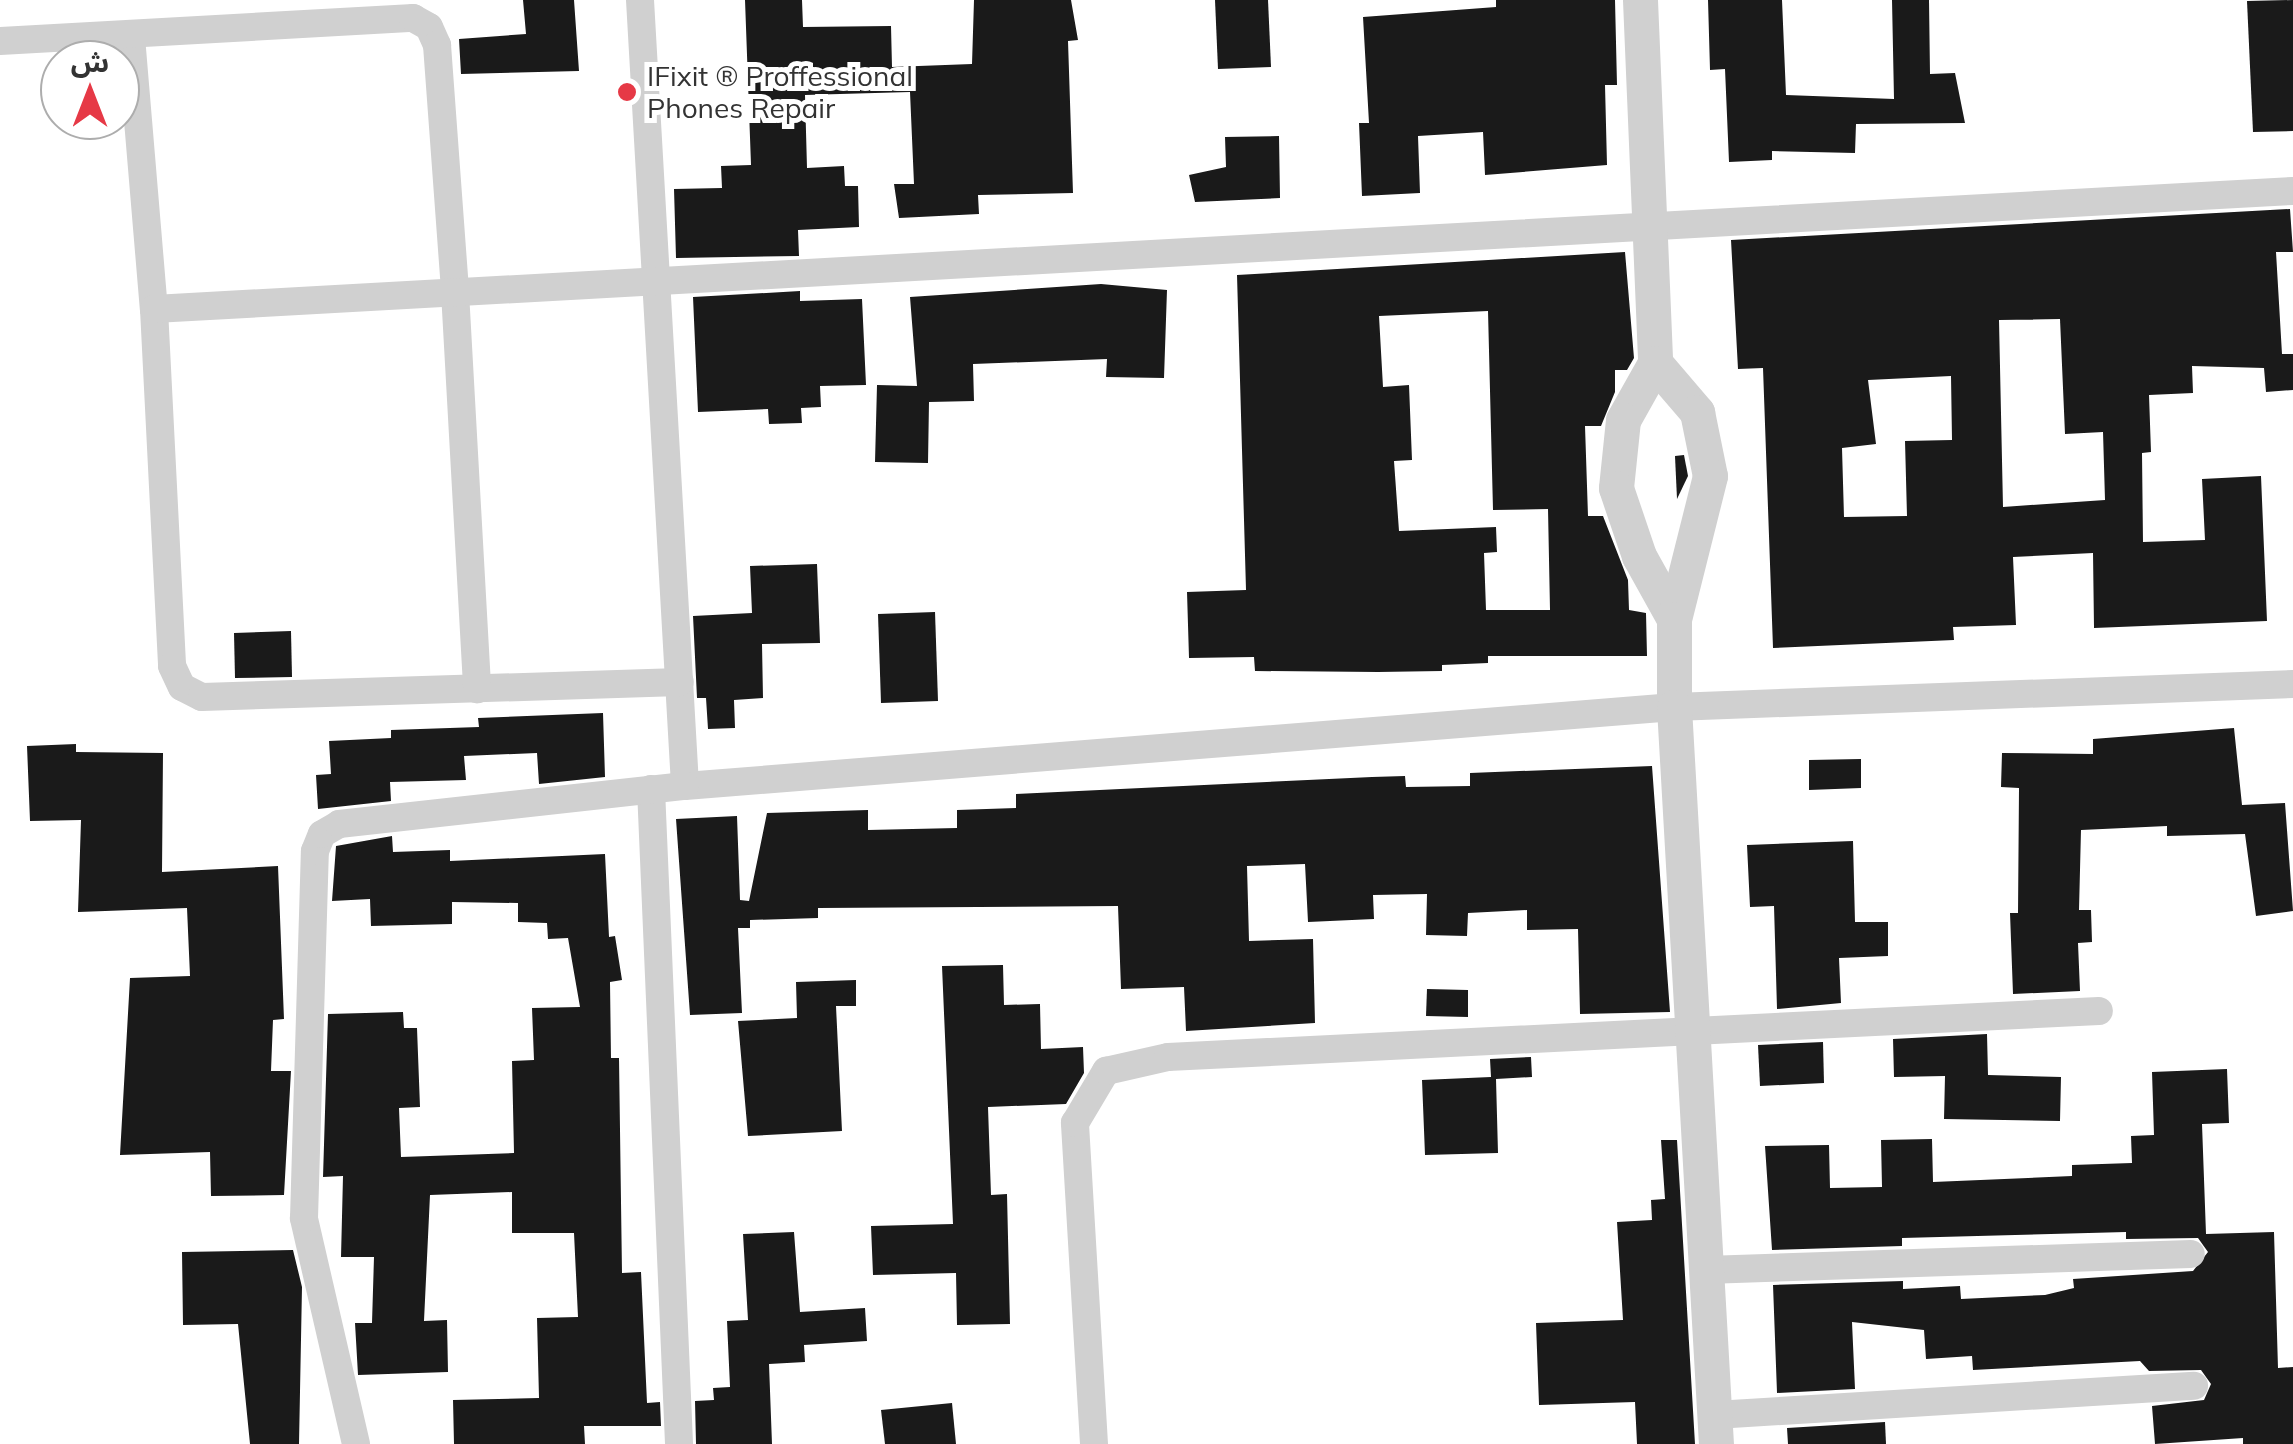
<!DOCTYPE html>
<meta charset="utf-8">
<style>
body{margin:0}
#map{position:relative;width:2293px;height:1444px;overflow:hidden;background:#fff;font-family:Mulish,"Noto Sans Arabic",sans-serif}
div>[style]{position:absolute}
.building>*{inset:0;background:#1a1a1a}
.minor>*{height:28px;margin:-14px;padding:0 14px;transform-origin:14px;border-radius:14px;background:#d0d0d0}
.tertiary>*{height:35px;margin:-17.5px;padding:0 17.5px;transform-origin:17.5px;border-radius:17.5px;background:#d0d0d0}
.dots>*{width:28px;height:28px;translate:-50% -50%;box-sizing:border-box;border:5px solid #fff;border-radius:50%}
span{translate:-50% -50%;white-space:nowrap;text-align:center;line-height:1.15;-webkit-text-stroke:10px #fff;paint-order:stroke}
.poi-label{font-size:28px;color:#333}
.left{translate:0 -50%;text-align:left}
.north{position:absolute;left:40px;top:40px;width:100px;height:100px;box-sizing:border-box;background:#fff;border:2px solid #adadad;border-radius:50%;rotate:0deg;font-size:28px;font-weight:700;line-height:40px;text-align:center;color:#333}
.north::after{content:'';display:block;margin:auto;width:35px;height:45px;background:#e63946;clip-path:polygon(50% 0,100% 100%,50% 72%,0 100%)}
</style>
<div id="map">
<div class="building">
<i style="clip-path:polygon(523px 0,574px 0,579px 71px,461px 74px,459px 39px,526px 34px)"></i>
<i style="clip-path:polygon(745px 0,802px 0,803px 27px,891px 26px,892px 67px,972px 64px,974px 0,1071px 0,1078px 40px,1068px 41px,1073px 193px,978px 195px,979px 214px,899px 218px,894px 184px,914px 184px,910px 92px,805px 95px,807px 168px,844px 166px,845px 186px,858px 186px,859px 227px,798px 230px,799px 256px,676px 258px,674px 189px,722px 188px,721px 166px,751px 165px)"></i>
<i style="clip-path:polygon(1215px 0,1268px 0,1271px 67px,1218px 69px)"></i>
<i style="clip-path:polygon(1496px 0,1615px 0,1617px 85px,1605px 85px,1607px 165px,1485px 175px,1483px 132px,1418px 136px,1420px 193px,1362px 196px,1359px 123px,1369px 123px,1363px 17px,1496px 7px)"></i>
<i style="clip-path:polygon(1708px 0,1782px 0,1786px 95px,1894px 99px,1892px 0,1929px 0,1930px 74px,1955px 73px,1965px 123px,1856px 124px,1855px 153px,1772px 151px,1772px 160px,1729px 162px,1725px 69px,1710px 70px)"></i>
<i style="clip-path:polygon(2293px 0,2293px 131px,2253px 132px,2247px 1px)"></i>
<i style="clip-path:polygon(1279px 136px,1280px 198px,1195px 202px,1189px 175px,1226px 167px,1225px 137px)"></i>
<i style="clip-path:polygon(evenodd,2290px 209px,2293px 252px,2276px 252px,2282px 354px,2293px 354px,2293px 390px,2266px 392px,2264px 368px,2192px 366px,2193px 393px,2149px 395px,2151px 452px,2142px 453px,2143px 542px,2205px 540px,2202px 479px,2261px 476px,2267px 621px,2094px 628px,2093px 553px,2013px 557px,2016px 625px,1953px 627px,1954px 640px,1773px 648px,1763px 368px,1738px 369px,1731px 240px,2290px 209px,2060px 319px,2065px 434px,2103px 432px,2105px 500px,2003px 507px,1999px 320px,2060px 319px,2290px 209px,1951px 376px,1952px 440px,1905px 441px,1907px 516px,1844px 517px,1842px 448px,1876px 444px,1868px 380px,1951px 376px)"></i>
<i style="clip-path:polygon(evenodd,1625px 252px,1634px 358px,1627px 370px,1615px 370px,1615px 392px,1601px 426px,1585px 426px,1588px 516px,1603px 516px,1628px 580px,1629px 610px,1646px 613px,1647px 656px,1488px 656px,1488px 663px,1442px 665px,1442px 671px,1378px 672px,1255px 671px,1254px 657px,1189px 658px,1187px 592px,1246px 590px,1237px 275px,1625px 252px,1488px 311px,1493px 510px,1548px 509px,1550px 610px,1486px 610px,1484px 553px,1497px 552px,1496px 527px,1399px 531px,1394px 461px,1412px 460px,1409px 385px,1383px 387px,1379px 316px,1488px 311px)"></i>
<i style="clip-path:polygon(1101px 284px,1167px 290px,1164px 378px,1106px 377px,1107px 359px,973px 364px,974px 401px,929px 402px,928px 463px,875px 462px,877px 385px,917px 386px,910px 297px)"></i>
<i style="clip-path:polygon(800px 291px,800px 301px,862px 299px,866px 385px,820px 386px,821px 407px,801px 408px,802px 423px,769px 424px,768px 409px,698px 412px,693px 297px)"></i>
<i style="clip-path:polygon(1684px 455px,1688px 476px,1677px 499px,1675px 456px)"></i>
<i style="clip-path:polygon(817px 564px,820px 643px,762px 644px,763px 698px,734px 700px,735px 728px,708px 729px,706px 698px,697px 698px,693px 616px,752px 613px,750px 566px)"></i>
<i style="clip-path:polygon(935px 612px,938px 701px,881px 703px,878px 614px)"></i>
<i style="clip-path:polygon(291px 631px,292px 677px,235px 678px,234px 633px)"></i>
<i style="clip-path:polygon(603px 713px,605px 777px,539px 784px,537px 753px,464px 756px,466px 780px,390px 782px,391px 801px,318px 809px,316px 775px,331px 774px,329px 741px,391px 738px,391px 730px,479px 727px,478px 718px)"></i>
<i style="clip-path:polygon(2234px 728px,2242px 805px,2285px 803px,2293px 911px,2256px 916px,2245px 834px,2167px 836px,2167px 826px,2081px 830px,2079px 910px,2091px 910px,2092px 942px,2078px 943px,2080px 991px,2013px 994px,2010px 913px,2018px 913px,2019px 788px,2001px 787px,2002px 753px,2093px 754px,2093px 739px)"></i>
<i style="clip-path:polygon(76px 744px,76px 752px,163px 753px,162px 872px,278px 866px,284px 1019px,273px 1020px,271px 1071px,291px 1071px,284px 1195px,211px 1196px,210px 1152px,120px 1155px,130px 978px,190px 976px,187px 908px,78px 912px,81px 820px,30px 821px,27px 746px)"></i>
<i style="clip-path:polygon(1861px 759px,1861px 788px,1809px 790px,1809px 760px)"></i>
<i style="clip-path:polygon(1652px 766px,1670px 1012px,1580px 1014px,1578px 929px,1527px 930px,1527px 910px,1468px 913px,1467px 936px,1426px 935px,1427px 894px,1373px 895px,1374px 919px,1308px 922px,1305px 864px,1247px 866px,1249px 941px,1313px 939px,1315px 1023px,1186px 1031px,1184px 987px,1121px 989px,1118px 906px,818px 908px,818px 918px,750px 920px,750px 928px,738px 928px,742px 1013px,690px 1015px,676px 819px,737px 816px,740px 900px,749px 901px,767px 813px,868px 810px,868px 830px,957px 828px,957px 810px,1016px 808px,1016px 794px,1372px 777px,1405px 776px,1406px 787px,1470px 786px,1470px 773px)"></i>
<i style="clip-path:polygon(392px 836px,393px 852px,450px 850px,450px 861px,605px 854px,609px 937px,615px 936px,622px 980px,610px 982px,611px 1058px,619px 1058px,622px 1273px,641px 1272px,647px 1403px,660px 1402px,661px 1426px,584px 1426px,585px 1444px,454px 1444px,453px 1400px,539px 1398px,537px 1318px,578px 1317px,574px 1233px,512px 1233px,512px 1192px,430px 1195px,424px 1321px,447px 1320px,448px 1372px,358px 1375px,355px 1323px,372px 1323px,374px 1257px,341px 1257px,343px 1176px,323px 1177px,328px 1014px,403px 1012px,404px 1028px,417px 1028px,420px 1107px,399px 1108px,401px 1157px,514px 1153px,512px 1061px,534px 1060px,532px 1008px,580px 1007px,568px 938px,548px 939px,547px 923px,518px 922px,518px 903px,452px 902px,452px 924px,371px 926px,370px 899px,332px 901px,336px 846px)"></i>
<i style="clip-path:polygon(1853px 841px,1855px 922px,1888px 922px,1888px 956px,1839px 958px,1841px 1003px,1777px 1009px,1774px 906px,1750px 907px,1747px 845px)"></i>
<i style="clip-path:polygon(1003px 965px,1004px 1005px,1040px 1004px,1041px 1049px,1083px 1047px,1084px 1073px,1066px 1104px,988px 1107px,991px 1195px,1007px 1194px,1010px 1324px,957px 1325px,956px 1273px,873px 1275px,871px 1226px,953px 1224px,942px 966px)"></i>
<i style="clip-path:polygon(856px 980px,856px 1006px,836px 1006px,842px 1131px,748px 1136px,738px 1021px,797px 1018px,796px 982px)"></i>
<i style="clip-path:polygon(1427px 989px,1468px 990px,1468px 1017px,1426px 1016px)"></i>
<i style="clip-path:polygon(1987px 1034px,1988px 1075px,2061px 1077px,2060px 1121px,1944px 1119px,1945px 1076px,1894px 1077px,1893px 1039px)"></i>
<i style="clip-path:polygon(1823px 1042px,1824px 1083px,1760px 1086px,1758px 1045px)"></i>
<i style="clip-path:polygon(1531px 1057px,1532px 1077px,1496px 1079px,1498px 1153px,1425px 1155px,1422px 1080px,1491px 1077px,1490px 1059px)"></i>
<i style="clip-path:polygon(2227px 1069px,2229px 1123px,2202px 1124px,2206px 1234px,2274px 1232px,2278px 1368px,2293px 1367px,2293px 1444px,2243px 1444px,2243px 1438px,2155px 1444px,2152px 1406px,2204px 1400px,2211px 1384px,2201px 1370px,2149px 1371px,2140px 1361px,1973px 1370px,1972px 1356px,1926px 1359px,1924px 1330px,1852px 1322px,1855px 1389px,1777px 1393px,1773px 1285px,1903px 1281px,1903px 1289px,1960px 1286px,1961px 1299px,2045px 1295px,2074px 1288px,2073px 1279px,2193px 1271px,2208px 1252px,2198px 1238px,2126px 1239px,2126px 1232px,1902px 1238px,1902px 1246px,1772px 1250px,1765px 1146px,1829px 1145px,1830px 1188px,1882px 1187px,1881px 1140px,1932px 1139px,1933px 1182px,2072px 1176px,2072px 1165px,2132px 1163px,2131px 1136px,2154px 1135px,2152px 1072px)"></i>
<i style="clip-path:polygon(1661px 1140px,1677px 1140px,1695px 1444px,1637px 1444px,1635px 1402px,1539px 1405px,1536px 1323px,1623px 1320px,1617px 1222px,1652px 1220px,1651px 1200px,1665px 1199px)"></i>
<i style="clip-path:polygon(794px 1232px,800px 1312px,865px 1308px,867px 1341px,804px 1345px,805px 1362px,769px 1364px,772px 1444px,696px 1444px,695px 1401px,714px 1400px,713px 1388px,730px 1387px,727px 1321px,748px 1320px,743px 1234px)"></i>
<i style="clip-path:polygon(293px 1250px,302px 1287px,299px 1444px,250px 1444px,238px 1324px,183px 1325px,182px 1252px)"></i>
<i style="clip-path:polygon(952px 1403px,956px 1444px,885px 1444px,881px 1410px)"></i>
<i style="clip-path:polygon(1885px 1422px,1886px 1444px,1788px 1444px,1787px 1428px)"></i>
</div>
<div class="minor">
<i style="left:640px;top:0;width:787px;rotate:86.72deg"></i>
<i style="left:685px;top:786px;width:992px;rotate:-4.57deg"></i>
<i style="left:1674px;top:707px;width:619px;rotate:-2.13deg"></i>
<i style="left:131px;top:37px;width:273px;rotate:85.2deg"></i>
<i style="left:154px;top:309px;width:357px;rotate:87.1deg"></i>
<i style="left:172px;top:666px;width:23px;rotate:65deg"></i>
<i style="left:182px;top:687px;width:22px;rotate:27deg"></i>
<i style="left:202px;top:697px;width:478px;rotate:-1.8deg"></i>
<i style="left:0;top:41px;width:414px;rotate:-3.2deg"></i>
<i style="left:413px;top:18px;width:18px;rotate:29deg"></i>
<i style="left:429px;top:27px;width:20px;rotate:66deg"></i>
<i style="left:437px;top:45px;width:248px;rotate:85.8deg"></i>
<i style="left:455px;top:292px;width:398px;rotate:86.8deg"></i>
<i style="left:154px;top:309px;width:2142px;rotate:-3.16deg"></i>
<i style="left:651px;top:789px;width:656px;rotate:87.55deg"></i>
<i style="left:1706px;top:1270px;width:485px;rotate:-1.9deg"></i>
<i style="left:1715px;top:1415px;width:480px;rotate:-3.5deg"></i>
<i style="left:356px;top:1444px;width:232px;rotate:-103deg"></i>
<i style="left:304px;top:1218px;width:367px;rotate:-88.3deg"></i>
<i style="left:315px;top:851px;width:18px;rotate:-68deg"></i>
<i style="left:322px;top:834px;width:20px;rotate:-30deg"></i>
<i style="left:339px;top:824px;width:348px;rotate:-6.3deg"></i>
<i style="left:1094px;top:1444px;width:322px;rotate:-93.4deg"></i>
<i style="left:1075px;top:1123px;width:61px;rotate:-59.2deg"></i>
<i style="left:1106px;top:1071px;width:64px;rotate:-12.7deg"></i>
<i style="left:1168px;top:1057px;width:932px;rotate:-2.83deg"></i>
</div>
<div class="tertiary">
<i style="left:1640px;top:0;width:363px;rotate:87.6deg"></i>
<i style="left:1655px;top:363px;width:65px;rotate:119.3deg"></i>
<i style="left:1623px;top:420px;width:68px;rotate:95.9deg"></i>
<i style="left:1616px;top:488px;width:72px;rotate:71.3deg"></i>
<i style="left:1639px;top:556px;width:72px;rotate:60.9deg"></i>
<i style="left:1655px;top:363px;width:65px;rotate:49.4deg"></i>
<i style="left:1697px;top:412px;width:65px;rotate:78.5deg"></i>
<i style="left:1710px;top:476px;width:147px;rotate:104.1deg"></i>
<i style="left:1674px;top:619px;width:88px;rotate:90deg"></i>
<i style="left:1674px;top:707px;width:738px;rotate:86.74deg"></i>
</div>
<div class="dots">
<i style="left:627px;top:92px;background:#e63946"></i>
</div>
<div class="poi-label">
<span class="left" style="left:647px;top:92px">IFixit ® Proffessional<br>Phones Repair</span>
</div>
<div class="north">ش</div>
</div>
